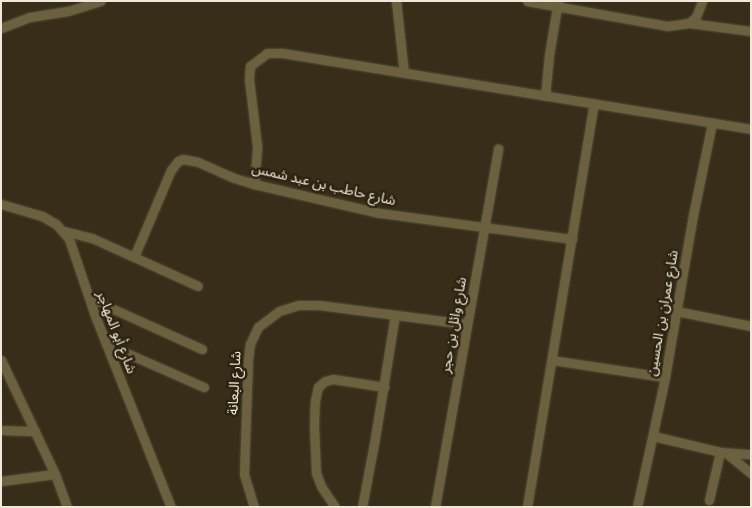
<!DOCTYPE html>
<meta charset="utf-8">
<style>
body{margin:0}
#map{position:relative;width:752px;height:508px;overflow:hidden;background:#372d19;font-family:"Roboto Condensed","Noto Sans Arabic",sans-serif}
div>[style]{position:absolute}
.roads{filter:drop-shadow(0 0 1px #544b38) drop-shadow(0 0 1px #544b38)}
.minor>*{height:9px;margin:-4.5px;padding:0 4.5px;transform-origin:4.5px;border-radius:4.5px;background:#6b613f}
span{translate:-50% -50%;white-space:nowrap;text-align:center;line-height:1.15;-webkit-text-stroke:5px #2d230f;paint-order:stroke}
.street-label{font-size:14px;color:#efe8dc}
.frame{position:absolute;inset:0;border:2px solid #efe8dc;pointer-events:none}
</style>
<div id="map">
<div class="roads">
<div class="minor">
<i style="left:396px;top:1px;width:72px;rotate:83.7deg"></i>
<i style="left:527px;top:1px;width:142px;rotate:10.1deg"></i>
<i style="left:667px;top:26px;width:22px;rotate:-8deg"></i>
<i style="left:689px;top:23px;width:9px;rotate:-41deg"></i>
<i style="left:696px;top:17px;width:17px;rotate:-69deg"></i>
<i style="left:689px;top:23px;width:63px;rotate:7.4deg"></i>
<i style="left:1px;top:28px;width:31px;rotate:-21deg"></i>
<i style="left:30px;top:17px;width:38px;rotate:-9deg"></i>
<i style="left:68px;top:11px;width:34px;rotate:-17deg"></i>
<i style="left:545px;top:96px;width:41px;rotate:-84.4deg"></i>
<i style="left:549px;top:55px;width:55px;rotate:-80.5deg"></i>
<i style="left:254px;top:184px;width:38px;rotate:-85deg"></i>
<i style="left:257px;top:146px;width:67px;rotate:-96.8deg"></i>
<i style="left:249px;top:79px;width:13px;rotate:-86deg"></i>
<i style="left:250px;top:66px;width:21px;rotate:-37deg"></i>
<i style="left:267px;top:53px;width:15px"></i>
<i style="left:282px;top:53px;width:475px;rotate:9.2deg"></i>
<i style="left:1px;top:204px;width:43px;rotate:16.3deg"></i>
<i style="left:42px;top:216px;width:16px;rotate:30deg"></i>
<i style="left:56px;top:224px;width:20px;rotate:49deg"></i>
<i style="left:69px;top:239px;width:78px;rotate:71.3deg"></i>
<i style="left:94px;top:313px;width:209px;rotate:68.4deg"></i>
<i style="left:64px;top:231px;width:29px;rotate:14deg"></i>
<i style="left:92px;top:238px;width:116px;rotate:24.4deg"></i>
<i style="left:134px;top:257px;width:95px;rotate:-67deg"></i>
<i style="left:171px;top:170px;width:11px;rotate:-52deg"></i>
<i style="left:178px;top:161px;width:5px;rotate:-22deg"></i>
<i style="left:183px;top:159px;width:15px;rotate:11deg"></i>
<i style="left:198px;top:162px;width:39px;rotate:24deg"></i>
<i style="left:234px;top:178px;width:21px;rotate:17deg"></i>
<i style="left:254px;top:184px;width:129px;rotate:13deg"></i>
<i style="left:380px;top:213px;width:194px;rotate:7.7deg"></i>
<i style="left:89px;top:298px;width:124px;rotate:24.3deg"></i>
<i style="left:676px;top:311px;width:76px;rotate:11.3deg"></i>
<i style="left:106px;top:344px;width:107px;rotate:23.7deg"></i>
<i style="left:1px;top:360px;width:126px;rotate:64.7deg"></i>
<i style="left:55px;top:474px;width:35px;rotate:70deg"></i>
<i style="left:552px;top:360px;width:114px;rotate:8.6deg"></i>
<i style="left:1px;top:430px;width:34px;rotate:2deg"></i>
<i style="left:653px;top:436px;width:69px;rotate:13.4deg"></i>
<i style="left:720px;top:452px;width:31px;rotate:4deg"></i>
<i style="left:726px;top:453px;width:32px;rotate:39deg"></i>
<i style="left:1px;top:481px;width:54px;rotate:-7.4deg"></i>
<i style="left:709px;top:500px;width:49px;rotate:-77.1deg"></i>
<i style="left:254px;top:507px;width:34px;rotate:-107deg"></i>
<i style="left:244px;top:474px;width:114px;rotate:-88deg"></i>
<i style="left:248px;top:360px;width:16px;rotate:-83deg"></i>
<i style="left:250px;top:344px;width:19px;rotate:-65deg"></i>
<i style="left:258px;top:327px;width:26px;rotate:-37deg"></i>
<i style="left:279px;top:311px;width:21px;rotate:-17deg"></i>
<i style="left:299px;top:305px;width:20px"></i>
<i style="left:319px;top:305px;width:148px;rotate:7.4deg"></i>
<i style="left:335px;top:507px;width:25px;rotate:-124deg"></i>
<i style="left:321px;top:486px;width:14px;rotate:-111deg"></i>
<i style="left:316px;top:473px;width:48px;rotate:-92.4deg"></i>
<i style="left:314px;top:425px;width:24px;rotate:-88deg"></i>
<i style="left:315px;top:401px;width:14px;rotate:-78deg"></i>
<i style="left:318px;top:387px;width:9px;rotate:-41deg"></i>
<i style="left:325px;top:381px;width:8px;rotate:-14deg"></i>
<i style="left:333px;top:379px;width:52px;rotate:8.9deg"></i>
<i style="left:362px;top:507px;width:70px;rotate:-79.3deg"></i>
<i style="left:375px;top:438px;width:125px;rotate:-80.8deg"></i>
<i style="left:435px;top:507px;width:364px;rotate:-80deg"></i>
<i style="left:527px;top:507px;width:409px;rotate:-80.6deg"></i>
<i style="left:637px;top:507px;width:133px;rotate:-77.8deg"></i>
<i style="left:665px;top:377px;width:164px;rotate:-80.2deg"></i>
<i style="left:693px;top:215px;width:94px;rotate:-78.3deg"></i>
</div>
</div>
<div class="street-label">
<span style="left:324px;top:184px;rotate:13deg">شارع حاطب بن عبد شمس</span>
<span style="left:662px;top:313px;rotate:-80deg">شارع عمران بن الحسين</span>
<span style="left:453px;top:325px;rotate:-80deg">شارع وائل بن حجر</span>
<span style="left:117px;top:332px;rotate:69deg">شارع أبو المهاجر</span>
<span style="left:234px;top:383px;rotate:-87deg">شارع البعانة</span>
</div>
<div class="frame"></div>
</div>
